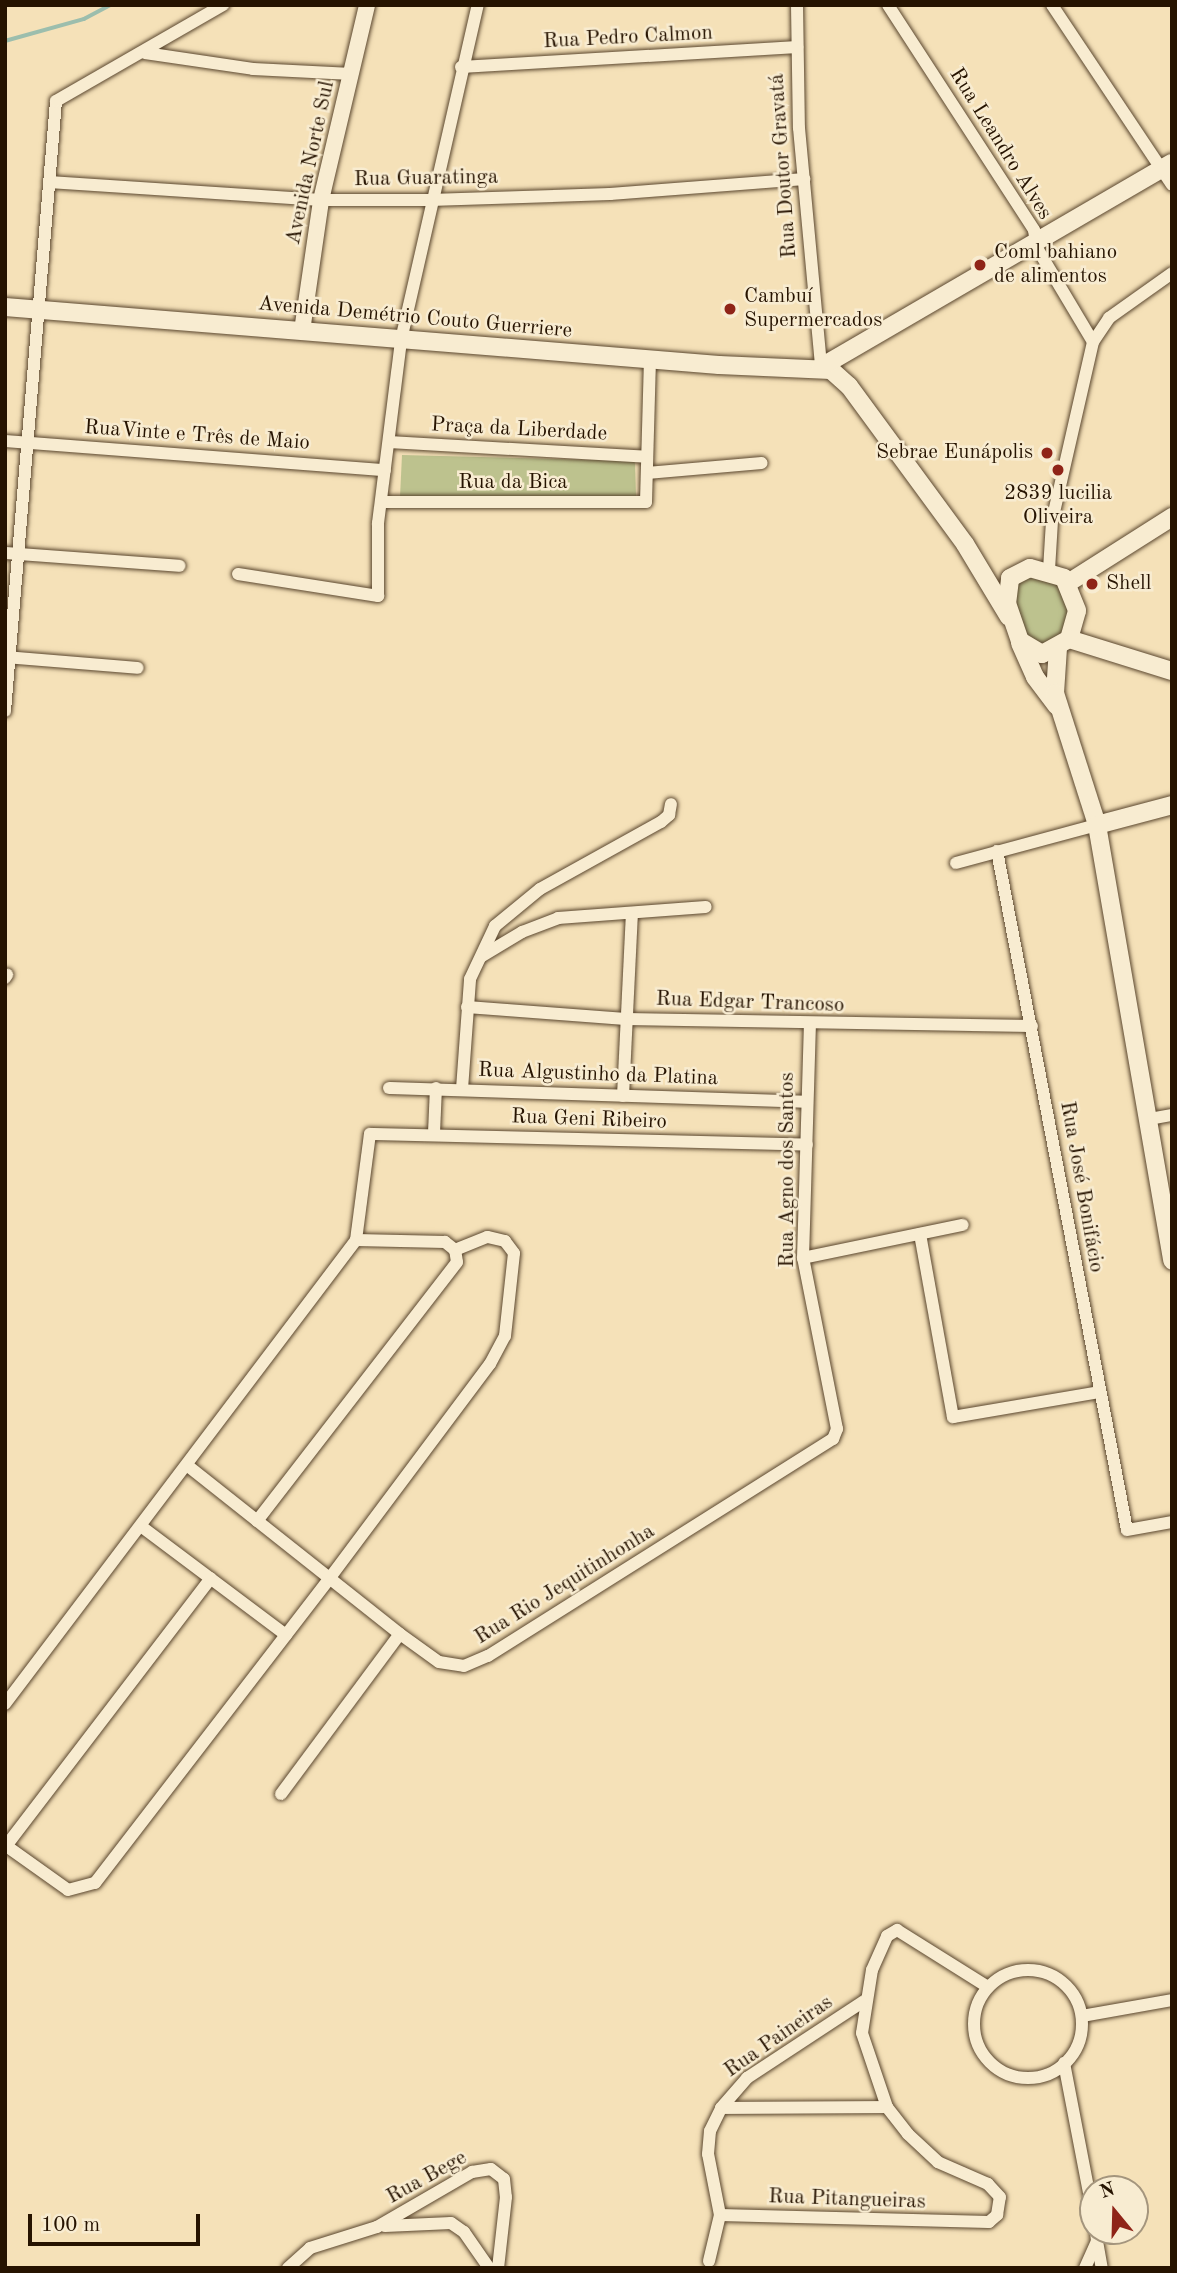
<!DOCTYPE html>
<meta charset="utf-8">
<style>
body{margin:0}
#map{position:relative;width:1177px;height:2273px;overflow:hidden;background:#f5e1b8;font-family:"Old Standard TT",serif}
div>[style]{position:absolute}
.green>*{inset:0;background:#bdc28e}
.stream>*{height:3.5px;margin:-1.75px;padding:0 1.75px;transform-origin:1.75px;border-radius:1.75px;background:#9cbead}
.roads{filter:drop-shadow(0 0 2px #5a462e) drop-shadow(0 0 2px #5a462e)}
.minor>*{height:12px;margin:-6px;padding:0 6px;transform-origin:6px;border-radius:6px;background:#f8ecd1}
.minor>.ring{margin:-6px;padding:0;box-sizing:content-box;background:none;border:12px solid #f8ecd1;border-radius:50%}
.tertiary>*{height:16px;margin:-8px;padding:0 8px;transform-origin:8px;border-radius:8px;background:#f8ecd1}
.secondary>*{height:18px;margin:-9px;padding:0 9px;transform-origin:9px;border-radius:9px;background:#f8ecd1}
.dots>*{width:19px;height:19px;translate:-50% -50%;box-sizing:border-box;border:4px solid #f8ecd1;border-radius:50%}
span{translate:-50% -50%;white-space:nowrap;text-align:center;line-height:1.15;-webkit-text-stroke:5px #f8ecd1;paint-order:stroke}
.street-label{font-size:21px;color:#261300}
.poi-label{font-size:21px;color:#261300}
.left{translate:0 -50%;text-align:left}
.right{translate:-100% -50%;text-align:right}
.frame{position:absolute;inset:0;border:7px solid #261300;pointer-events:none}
.north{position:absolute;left:1079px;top:2175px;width:70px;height:70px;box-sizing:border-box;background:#f8ecd1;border:2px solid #a4957d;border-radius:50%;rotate:341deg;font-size:19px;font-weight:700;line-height:28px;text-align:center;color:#261300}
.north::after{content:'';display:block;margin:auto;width:24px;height:32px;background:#8f2418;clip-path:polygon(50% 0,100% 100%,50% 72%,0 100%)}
.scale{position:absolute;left:28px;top:2214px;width:172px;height:32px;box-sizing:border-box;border:4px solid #261300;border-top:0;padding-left:9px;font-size:21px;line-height:24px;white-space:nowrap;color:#261300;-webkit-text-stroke:5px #f8ecd1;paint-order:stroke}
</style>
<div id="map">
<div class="green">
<i style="clip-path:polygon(402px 455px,635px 461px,636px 498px,400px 497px)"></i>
<i style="clip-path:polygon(1023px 575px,1058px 583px,1072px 607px,1064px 634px,1050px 643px,1036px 646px,1023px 636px,1015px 609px,1016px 584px)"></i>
</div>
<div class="stream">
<i style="left:5px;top:41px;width:82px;rotate:-15.6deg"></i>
<i style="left:84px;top:19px;width:30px;rotate:-28deg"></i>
</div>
<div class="roads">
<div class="minor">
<i style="left:797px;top:5px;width:123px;rotate:89.1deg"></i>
<i style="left:799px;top:128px;width:240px;rotate:84.7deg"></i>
<i style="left:888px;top:5px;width:268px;rotate:57deg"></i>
<i style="left:1034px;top:230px;width:18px;rotate:81deg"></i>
<i style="left:1037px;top:248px;width:109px;rotate:59.2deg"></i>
<i style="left:1052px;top:5px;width:216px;rotate:56.3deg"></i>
<i style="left:145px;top:53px;width:109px;rotate:8.4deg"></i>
<i style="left:253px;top:69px;width:99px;rotate:2.9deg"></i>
<i style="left:461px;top:67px;width:337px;rotate:-3.4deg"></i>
<i style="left:49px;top:182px;width:273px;rotate:3.8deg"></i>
<i style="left:321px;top:200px;width:109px"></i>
<i style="left:430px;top:200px;width:180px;rotate:-1.9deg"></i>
<i style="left:610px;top:194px;width:195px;rotate:-4.4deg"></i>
<i style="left:5px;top:441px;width:381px;rotate:4.4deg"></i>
<i style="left:389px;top:442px;width:258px;rotate:3.3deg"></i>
<i style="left:647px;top:473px;width:115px;rotate:-5deg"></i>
<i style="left:381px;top:502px;width:265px"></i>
<i style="left:646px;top:502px;width:142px;rotate:-88.4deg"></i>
<i style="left:5px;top:553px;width:175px;rotate:4.2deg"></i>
<i style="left:1049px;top:570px;width:49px;rotate:-86.5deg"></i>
<i style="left:1052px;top:521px;width:184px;rotate:-77.1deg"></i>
<i style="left:1093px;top:342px;width:29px;rotate:-56deg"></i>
<i style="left:1109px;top:318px;width:77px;rotate:-35.5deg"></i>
<i style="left:238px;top:574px;width:142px;rotate:8.9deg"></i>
<i style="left:378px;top:596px;width:73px;rotate:-90deg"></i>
<i style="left:378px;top:523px;width:184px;rotate:-82.8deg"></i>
<i style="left:401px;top:340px;width:344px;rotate:-77.1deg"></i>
<i style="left:5px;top:657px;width:133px;rotate:4.7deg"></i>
<i style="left:5px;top:711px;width:612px;rotate:-85.22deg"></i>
<i style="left:56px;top:101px;width:193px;rotate:-29.9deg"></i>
<i style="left:997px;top:851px;width:691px;rotate:79.16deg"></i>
<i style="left:1127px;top:1530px;width:46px;rotate:-10.1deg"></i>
<i style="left:956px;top:863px;width:146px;rotate:-15.1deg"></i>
<i style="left:482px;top:956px;width:47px;rotate:-31deg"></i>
<i style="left:522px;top:932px;width:39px;rotate:-21deg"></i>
<i style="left:558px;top:918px;width:148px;rotate:-4.3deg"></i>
<i style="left:5px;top:978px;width:4px;rotate:-56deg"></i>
<i style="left:467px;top:1007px;width:159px;rotate:4.3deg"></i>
<i style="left:626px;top:1019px;width:406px;rotate:1deg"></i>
<i style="left:389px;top:1088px;width:418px;rotate:1.9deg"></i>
<i style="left:462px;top:1089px;width:110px;rotate:-85.8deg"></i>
<i style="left:470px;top:979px;width:59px;rotate:-64.7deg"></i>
<i style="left:495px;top:926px;width:58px;rotate:-39.4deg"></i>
<i style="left:540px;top:889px;width:138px;rotate:-29deg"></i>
<i style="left:661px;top:822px;width:11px;rotate:-41deg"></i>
<i style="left:669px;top:815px;width:11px;rotate:-80deg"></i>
<i style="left:623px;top:1096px;width:183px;rotate:-87.2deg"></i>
<i style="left:1149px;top:1119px;width:23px;rotate:-10deg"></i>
<i style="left:434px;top:1133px;width:45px;rotate:-87.5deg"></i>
<i style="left:920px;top:1234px;width:186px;rotate:79.8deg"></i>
<i style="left:953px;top:1417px;width:148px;rotate:-9.7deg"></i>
<i style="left:803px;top:1258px;width:163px;rotate:-11.7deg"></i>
<i style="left:188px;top:1466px;width:270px;rotate:38.4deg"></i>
<i style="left:400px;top:1634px;width:48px;rotate:35.7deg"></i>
<i style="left:439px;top:1662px;width:25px;rotate:9deg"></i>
<i style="left:464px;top:1666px;width:26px;rotate:-23deg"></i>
<i style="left:488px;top:1656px;width:408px;rotate:-32.2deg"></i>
<i style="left:833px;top:1439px;width:11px;rotate:-68deg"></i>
<i style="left:837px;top:1429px;width:174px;rotate:-101.2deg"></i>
<i style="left:803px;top:1258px;width:234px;rotate:-88.3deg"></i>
<i style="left:257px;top:1521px;width:327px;rotate:-52.3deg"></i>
<i style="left:457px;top:1262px;width:12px;rotate:-99deg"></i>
<i style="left:455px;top:1250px;width:13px;rotate:-141deg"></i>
<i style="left:445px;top:1242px;width:89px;rotate:-178.7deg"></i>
<i style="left:142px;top:1527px;width:180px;rotate:36.9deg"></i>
<i style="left:5px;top:1704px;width:582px;rotate:-52.89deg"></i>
<i style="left:356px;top:1240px;width:107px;rotate:-82.5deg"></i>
<i style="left:370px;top:1134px;width:437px;rotate:1.4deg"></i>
<i style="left:281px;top:1794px;width:199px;rotate:-53.4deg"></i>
<i style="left:5px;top:1845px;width:77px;rotate:35.5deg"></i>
<i style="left:68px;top:1890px;width:28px;rotate:-15deg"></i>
<i style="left:95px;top:1883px;width:384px;rotate:-52.4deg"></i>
<i style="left:329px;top:1579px;width:269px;rotate:-53.2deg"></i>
<i style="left:490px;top:1364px;width:32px;rotate:-62deg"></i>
<i style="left:505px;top:1336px;width:83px;rotate:-83.8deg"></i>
<i style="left:514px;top:1253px;width:15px;rotate:-127deg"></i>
<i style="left:505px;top:1241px;width:18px;rotate:-167deg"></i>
<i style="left:487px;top:1237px;width:35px;rotate:158deg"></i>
<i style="left:6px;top:1846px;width:337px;rotate:-52.6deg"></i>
<i class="ring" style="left:974px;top:1970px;width:96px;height:96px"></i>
<i style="left:1082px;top:2016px;width:91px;rotate:-10.1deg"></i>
<i style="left:1064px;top:2063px;width:154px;rotate:79.1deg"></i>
<i style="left:721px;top:2108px;width:166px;rotate:-0.3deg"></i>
<i style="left:720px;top:2215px;width:269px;rotate:1.5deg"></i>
<i style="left:989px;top:2222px;width:11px;rotate:-41deg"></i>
<i style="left:997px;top:2215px;width:18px;rotate:-81deg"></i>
<i style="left:1000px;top:2197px;width:18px;rotate:-133deg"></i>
<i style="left:988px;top:2184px;width:55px;rotate:-156.3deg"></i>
<i style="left:938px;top:2162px;width:41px;rotate:-137deg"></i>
<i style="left:908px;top:2134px;width:34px;rotate:-128deg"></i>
<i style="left:887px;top:2107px;width:78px;rotate:-108.7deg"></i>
<i style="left:862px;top:2033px;width:64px;rotate:-81deg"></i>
<i style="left:872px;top:1970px;width:37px;rotate:-66deg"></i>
<i style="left:887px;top:1936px;width:12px;rotate:-31deg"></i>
<i style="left:897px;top:1930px;width:107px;rotate:32.1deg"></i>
<i style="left:385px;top:2226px;width:66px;rotate:-2.6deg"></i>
<i style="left:451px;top:2223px;width:16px;rotate:35deg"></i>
<i style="left:464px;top:2232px;width:44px;rotate:55.2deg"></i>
<i style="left:1097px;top:2241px;width:27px;rotate:80deg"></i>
<i style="left:709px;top:2261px;width:47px;rotate:-76.6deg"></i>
<i style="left:720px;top:2215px;width:62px;rotate:-101.1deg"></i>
<i style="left:708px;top:2154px;width:23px;rotate:-85deg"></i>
<i style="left:710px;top:2131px;width:25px;rotate:-64deg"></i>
<i style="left:721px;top:2108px;width:40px;rotate:-49deg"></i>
<i style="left:747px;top:2078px;width:140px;rotate:-33.3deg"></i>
<i style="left:288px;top:2268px;width:30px;rotate:-42deg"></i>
<i style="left:310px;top:2248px;width:70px;rotate:-17.4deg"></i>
<i style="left:377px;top:2227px;width:110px;rotate:-30.1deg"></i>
<i style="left:472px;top:2172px;width:19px;rotate:-9deg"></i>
<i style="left:491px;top:2169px;width:16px;rotate:38deg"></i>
<i style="left:504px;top:2179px;width:18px;rotate:84deg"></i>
<i style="left:506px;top:2197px;width:71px;rotate:96.4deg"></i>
<i style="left:1085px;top:2268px;width:30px;rotate:-66deg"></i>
<i style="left:1097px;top:2241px;width:10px;rotate:-96deg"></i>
</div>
<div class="tertiary">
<i style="left:302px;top:331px;width:132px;rotate:-81.7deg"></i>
<i style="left:321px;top:200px;width:200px;rotate:-76.7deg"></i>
</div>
<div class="secondary">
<i style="left:5px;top:307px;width:716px;rotate:4.64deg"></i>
<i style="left:719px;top:365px;width:112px;rotate:2.6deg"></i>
<i style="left:831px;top:370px;width:24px;rotate:42deg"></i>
<i style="left:849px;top:386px;width:196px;rotate:53.7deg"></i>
<i style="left:965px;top:544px;width:85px;rotate:58.9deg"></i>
<i style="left:821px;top:367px;width:406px;rotate:-30.2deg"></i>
<i style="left:1030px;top:568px;width:35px;rotate:16deg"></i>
<i style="left:1064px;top:578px;width:35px;rotate:68deg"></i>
<i style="left:1077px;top:611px;width:29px;rotate:106deg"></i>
<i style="left:1069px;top:639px;width:31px;rotate:151deg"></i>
<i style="left:1042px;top:654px;width:26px;rotate:-149deg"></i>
<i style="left:1020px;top:641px;width:39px;rotate:-109deg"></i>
<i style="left:1007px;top:604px;width:26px;rotate:-83deg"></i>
<i style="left:1010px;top:578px;width:22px;rotate:-27deg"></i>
<i style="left:1068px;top:583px;width:123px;rotate:-32.4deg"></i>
<i style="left:1069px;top:639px;width:108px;rotate:17.3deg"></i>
<i style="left:1020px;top:643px;width:37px;rotate:66deg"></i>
<i style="left:1035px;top:677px;width:36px;rotate:53deg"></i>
<i style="left:1058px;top:648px;width:45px;rotate:93.8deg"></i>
<i style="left:1055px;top:693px;width:139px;rotate:72.3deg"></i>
<i style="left:1097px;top:825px;width:442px;rotate:80.2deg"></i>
<i style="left:1097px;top:825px;width:78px;rotate:-14.9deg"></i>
</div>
</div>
<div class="dots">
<i style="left:980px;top:265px;background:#8f2418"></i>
<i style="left:730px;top:309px;background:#8f2418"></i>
<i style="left:1047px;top:453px;background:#8f2418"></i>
<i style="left:1058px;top:470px;background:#8f2418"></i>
<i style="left:1092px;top:584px;background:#8f2418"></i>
</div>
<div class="street-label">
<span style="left:628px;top:38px;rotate:-3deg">Rua Pedro Calmon</span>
<span style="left:1000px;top:144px;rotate:58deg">Rua Leandro Alves</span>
<span style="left:311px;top:163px;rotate:-78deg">Avenida Norte Sul</span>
<span style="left:784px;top:166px;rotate:-94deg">Rua Doutor Gravatá</span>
<span style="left:426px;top:179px;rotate:-1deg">Rua Guaratinga</span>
<span style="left:415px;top:318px;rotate:5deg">Avenida Demétrio Couto Guerriere</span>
<span style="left:519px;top:430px;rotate:3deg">Praça da Liberdade</span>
<span style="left:197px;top:436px;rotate:4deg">RuaVinte e Três de Maio</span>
<span style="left:513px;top:483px">Rua da Bica</span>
<span style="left:750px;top:1003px;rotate:2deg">Rua Edgar Trancoso</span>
<span style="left:598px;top:1075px;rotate:2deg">Rua Algustinho da Platina</span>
<span style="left:589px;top:1120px;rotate:2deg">Rua Geni Ribeiro</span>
<span style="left:788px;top:1170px;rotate:-90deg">Rua Agno dos Santos</span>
<span style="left:1081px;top:1187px;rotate:80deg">Rua José Bonifácio</span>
<span style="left:565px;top:1585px;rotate:-32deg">Rua Rio Jequitinhonha</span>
<span style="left:779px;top:2037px;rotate:-35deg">Rua Paineiras</span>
<span style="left:427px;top:2178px;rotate:-29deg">Rua Bege</span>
<span style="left:847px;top:2200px;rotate:2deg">Rua Pitangueiras</span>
</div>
<div class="poi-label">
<span class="left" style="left:994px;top:265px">Coml bahiano<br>de alimentos</span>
<span class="left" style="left:744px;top:309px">Cambuí<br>Supermercados</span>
<span class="right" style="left:1033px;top:453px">Sebrae Eunápolis</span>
<span style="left:1058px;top:506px">2839 lucilia<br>Oliveira</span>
<span class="left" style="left:1106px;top:584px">Shell</span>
</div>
<div class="frame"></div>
<div class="north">N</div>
<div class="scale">100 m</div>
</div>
